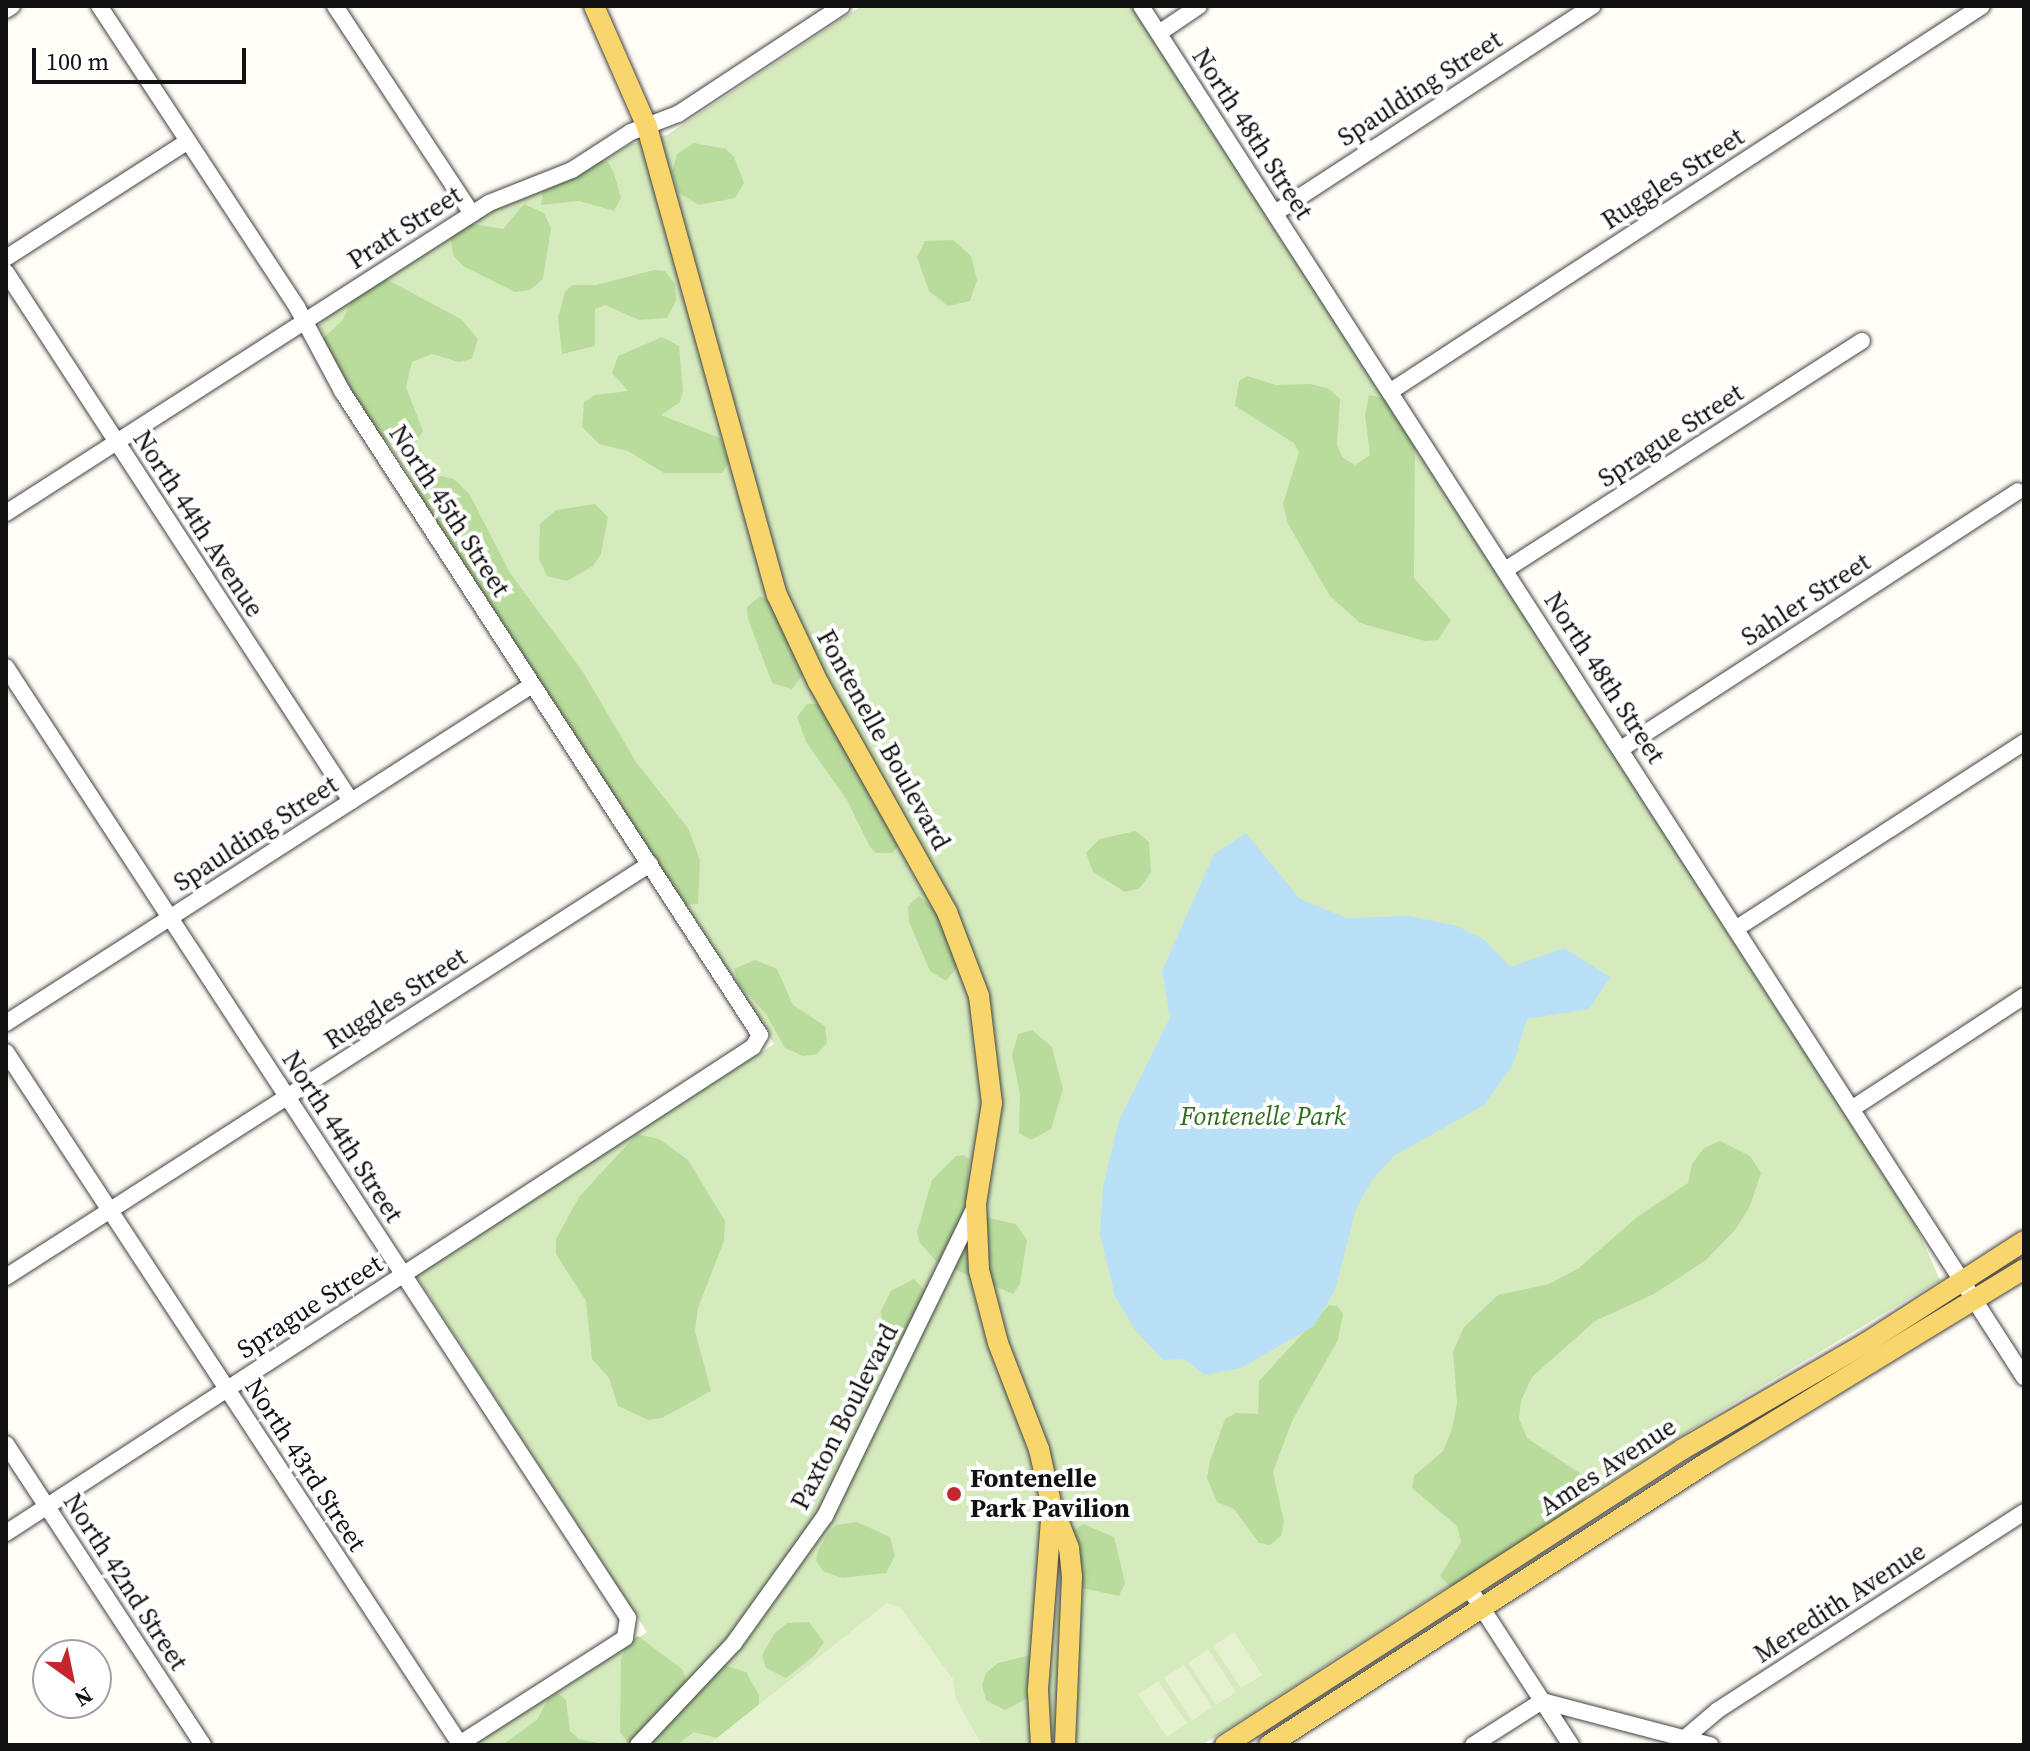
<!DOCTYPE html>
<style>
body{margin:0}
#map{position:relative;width:2030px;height:1751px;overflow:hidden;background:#fffdf5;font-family:"Source Serif 4",serif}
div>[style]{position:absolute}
.green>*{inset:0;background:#d5ebbd}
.forest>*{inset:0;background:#b9dc9c}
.pitch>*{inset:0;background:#e6f2cf}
.water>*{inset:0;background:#b9e0f7}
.roads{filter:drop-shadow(0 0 2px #444) drop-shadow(0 0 2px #444)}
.minor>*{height:16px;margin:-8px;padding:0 8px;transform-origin:8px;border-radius:8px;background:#fff}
.major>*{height:20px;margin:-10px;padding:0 10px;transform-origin:10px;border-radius:10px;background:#f9d66b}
.dots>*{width:22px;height:22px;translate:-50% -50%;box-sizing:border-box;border:4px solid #fff;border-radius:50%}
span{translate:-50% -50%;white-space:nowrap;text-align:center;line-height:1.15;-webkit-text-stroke:8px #fff;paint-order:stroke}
.street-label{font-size:26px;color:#111}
.park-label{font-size:26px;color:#2f6b1f;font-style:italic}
.poi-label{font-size:26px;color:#111;font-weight:700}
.left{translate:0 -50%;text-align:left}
.frame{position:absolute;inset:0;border:8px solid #111;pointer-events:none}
.north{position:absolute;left:32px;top:1639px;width:80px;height:80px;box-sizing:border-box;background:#fff;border:2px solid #a0a0a0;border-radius:50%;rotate:147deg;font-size:22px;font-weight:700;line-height:32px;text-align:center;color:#111}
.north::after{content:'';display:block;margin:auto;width:28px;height:36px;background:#c4262e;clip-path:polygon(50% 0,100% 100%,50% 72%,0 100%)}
.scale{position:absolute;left:32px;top:48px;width:214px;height:36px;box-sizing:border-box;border:4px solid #111;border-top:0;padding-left:10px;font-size:24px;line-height:28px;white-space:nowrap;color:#111;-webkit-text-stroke:6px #fff;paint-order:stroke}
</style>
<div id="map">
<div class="green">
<i style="clip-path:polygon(861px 6px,1133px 6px,1905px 1201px,1940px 1280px,1714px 1415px,1202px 1745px,471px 1745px,647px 1632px,417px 1277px,424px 1267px,774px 1044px,337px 365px,319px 326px,326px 316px,492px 210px,582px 173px,631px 144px,667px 135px)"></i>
</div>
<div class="forest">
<i style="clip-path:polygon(694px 143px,726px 149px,734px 157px,744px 183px,735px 198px,699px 205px,679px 193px,672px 172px,677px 154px)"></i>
<i style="clip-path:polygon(596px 160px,608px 162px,614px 173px,621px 198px,614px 211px,579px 201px,541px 205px,544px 185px)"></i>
<i style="clip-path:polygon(524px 204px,544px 213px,551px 228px,543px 279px,530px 290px,515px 292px,463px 266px,453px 255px,450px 234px,467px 223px,503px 229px)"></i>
<i style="clip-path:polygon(953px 240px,971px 256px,977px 280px,970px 301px,948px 306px,929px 291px,917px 257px,925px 241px)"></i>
<i style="clip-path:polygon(654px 270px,665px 271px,675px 284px,676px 301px,667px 318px,639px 320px,605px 305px,595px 309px,595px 346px,562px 354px,558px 317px,565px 292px,572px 285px,596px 285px)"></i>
<i style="clip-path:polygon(382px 277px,461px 319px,478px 339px,472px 359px,459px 362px,432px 354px,412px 362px,406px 387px,423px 431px,414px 446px,400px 451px,378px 435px,321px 340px,342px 321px,354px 295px)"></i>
<i style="clip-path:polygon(662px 337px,679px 346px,683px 391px,680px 402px,661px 415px,720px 438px,729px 463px,722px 473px,664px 473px,628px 451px,599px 444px,582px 427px,584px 402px,595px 395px,628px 391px,612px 373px,618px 356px)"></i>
<i style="clip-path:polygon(1247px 376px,1276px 385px,1311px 384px,1329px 389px,1340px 399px,1337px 445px,1342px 457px,1355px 465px,1370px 455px,1365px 415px,1369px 395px,1389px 399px,1415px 441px,1414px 578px,1451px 620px,1438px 640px,1425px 641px,1360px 623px,1330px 596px,1288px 524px,1283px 504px,1299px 452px,1294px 443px,1235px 406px,1239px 381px)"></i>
<i style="clip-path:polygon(442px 476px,454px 479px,470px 495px,510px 573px,583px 672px,636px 762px,688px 828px,700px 860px,698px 904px,683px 905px,410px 486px)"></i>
<i style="clip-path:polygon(595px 504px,608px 517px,601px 554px,593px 566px,567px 581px,547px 576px,539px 559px,540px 524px,556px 510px)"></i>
<i style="clip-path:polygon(760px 596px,773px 602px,805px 672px,792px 689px,772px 683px,748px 619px,747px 607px)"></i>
<i style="clip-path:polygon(807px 704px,820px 704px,900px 843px,892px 853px,876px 853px,870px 847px,847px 800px,806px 742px,797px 717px)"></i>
<i style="clip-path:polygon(1136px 831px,1149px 842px,1151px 872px,1140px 888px,1125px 892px,1093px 872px,1086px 853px,1100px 839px)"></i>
<i style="clip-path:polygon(919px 896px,938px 913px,960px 963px,946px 981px,930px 971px,909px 922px,908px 906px)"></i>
<i style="clip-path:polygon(755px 960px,777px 969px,793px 1005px,825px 1026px,827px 1043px,817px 1054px,803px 1056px,785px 1048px,766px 1014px,738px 983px,734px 969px)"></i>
<i style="clip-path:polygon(1032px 1030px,1052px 1047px,1063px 1089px,1051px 1129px,1031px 1140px,1019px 1133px,1020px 1094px,1012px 1055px,1018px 1034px)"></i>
<i style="clip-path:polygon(637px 1134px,659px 1139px,688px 1160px,725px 1221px,724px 1241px,698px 1308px,695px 1331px,711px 1391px,662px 1418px,648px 1420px,618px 1406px,609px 1378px,592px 1359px,586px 1301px,556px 1254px,556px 1239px,579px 1197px)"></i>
<i style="clip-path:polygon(1720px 1141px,1750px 1156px,1761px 1173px,1750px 1206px,1735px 1230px,1706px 1260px,1654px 1294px,1595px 1321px,1532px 1377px,1521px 1401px,1519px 1419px,1527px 1438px,1584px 1476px,1588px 1493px,1582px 1505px,1454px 1591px,1440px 1576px,1461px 1542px,1457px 1526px,1412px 1488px,1414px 1476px,1443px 1451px,1452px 1429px,1457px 1403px,1453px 1352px,1464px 1327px,1498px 1295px,1549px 1284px,1579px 1268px,1637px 1217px,1688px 1183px,1692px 1164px,1704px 1148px)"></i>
<i style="clip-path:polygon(964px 1155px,969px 1159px,966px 1213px,1016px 1224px,1027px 1240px,1020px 1284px,1013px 1294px,937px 1262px,920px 1243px,917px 1232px,932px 1180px,956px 1156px)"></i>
<i style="clip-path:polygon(914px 1279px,928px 1294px,899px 1351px,894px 1350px,882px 1335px,881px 1311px,891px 1291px)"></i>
<i style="clip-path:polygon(1329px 1305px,1337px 1306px,1343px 1314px,1338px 1340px,1292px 1421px,1273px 1472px,1284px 1522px,1281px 1536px,1270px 1545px,1259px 1543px,1234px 1509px,1217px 1502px,1207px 1478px,1210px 1461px,1225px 1419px,1236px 1413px,1258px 1414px,1259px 1381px)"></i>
<i style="clip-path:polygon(857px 1522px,890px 1537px,895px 1556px,886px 1573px,842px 1578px,823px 1571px,816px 1561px,818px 1551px,828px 1533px,836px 1525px)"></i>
<i style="clip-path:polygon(1083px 1524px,1114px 1537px,1125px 1583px,1119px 1596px,1077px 1587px,1073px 1531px)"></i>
<i style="clip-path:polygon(809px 1622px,824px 1642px,814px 1656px,786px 1678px,766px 1668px,762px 1655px,774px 1634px,787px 1623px)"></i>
<i style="clip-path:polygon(638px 1636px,682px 1669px,687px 1682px,723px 1665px,746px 1672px,759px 1695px,759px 1712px,721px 1739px,694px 1732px,677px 1745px,629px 1744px,620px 1732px,621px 1660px,627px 1643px)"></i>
<i style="clip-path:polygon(1035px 1654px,1028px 1698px,1005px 1710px,986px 1700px,982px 1685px,986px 1673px,998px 1663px)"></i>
<i style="clip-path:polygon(558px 1693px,566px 1700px,570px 1731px,579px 1739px,607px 1745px,502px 1745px,537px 1720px,548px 1699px)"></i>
</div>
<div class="pitch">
<i style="clip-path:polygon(887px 1603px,900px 1607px,953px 1679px,956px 1699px,982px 1745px,708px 1745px)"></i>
<i style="clip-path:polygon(1234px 1632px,1262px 1675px,1241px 1688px,1213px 1646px)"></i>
<i style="clip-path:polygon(1208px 1649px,1236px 1692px,1216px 1705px,1188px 1663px)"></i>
<i style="clip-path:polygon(1184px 1665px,1212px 1707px,1192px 1721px,1164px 1678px)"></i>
<i style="clip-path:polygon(1158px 1681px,1187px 1723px,1167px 1737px,1138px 1694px)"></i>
</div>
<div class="water">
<i style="clip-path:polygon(1246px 833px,1300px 899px,1347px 918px,1410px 916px,1457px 926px,1485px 940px,1510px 967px,1564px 948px,1610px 977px,1589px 1009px,1527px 1019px,1513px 1065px,1484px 1105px,1394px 1156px,1372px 1180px,1356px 1209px,1335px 1290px,1314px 1326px,1241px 1368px,1205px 1375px,1184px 1359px,1163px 1360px,1135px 1330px,1115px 1296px,1100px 1234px,1103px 1187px,1119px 1120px,1170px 1017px,1162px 971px,1214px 854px)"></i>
</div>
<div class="roads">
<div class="minor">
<i style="left:335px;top:6px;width:249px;rotate:56.6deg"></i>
<i style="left:1141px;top:6px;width:1631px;rotate:57.22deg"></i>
<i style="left:6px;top:10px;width:7px;rotate:-34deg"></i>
<i style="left:1159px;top:33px;width:48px;rotate:-34deg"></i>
<i style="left:1275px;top:213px;width:379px;rotate:-33.1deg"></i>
<i style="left:6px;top:258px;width:216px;rotate:-32.7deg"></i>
<i style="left:6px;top:272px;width:632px;rotate:56.89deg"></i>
<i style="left:1391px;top:391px;width:705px;rotate:-33.08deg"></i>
<i style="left:6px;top:513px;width:574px;rotate:-32.69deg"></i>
<i style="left:489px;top:203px;width:89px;rotate:-21.7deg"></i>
<i style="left:572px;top:170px;width:70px;rotate:-32.8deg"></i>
<i style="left:631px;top:132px;width:50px;rotate:-21deg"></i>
<i style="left:678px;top:114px;width:196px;rotate:-33.4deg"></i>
<i style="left:1505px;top:570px;width:424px;rotate:-32.7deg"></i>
<i style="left:6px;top:667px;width:1136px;rotate:56.81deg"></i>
<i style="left:628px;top:1618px;width:20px;rotate:99deg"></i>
<i style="left:625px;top:1638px;width:198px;rotate:147.4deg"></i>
<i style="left:1621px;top:749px;width:473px;rotate:-33deg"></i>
<i style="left:1737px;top:928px;width:342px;rotate:-32.9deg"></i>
<i style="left:6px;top:1023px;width:625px;rotate:-32.72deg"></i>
<i style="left:6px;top:1052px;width:828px;rotate:56.73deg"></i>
<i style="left:1853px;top:1108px;width:204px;rotate:-33.2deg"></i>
<i style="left:6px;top:1277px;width:765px;rotate:-32.67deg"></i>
<i style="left:6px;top:1444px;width:360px;rotate:56.8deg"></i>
<i style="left:6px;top:1533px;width:891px;rotate:-33.05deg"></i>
<i style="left:753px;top:1047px;width:14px;rotate:-60deg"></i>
<i style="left:760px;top:1035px;width:768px;rotate:-122.99deg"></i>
<i style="left:342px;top:391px;width:95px;rotate:-118.2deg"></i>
<i style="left:297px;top:307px;width:360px;rotate:-123.3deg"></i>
<i style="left:1469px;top:1588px;width:187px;rotate:57deg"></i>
<i style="left:1685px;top:1738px;width:43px;rotate:-40.3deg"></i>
<i style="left:1718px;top:1710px;width:364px;rotate:-32.9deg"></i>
<i style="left:638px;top:1745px;width:140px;rotate:-46.7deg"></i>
<i style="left:734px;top:1643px;width:156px;rotate:-54.4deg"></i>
<i style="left:825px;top:1516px;width:346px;rotate:-64.1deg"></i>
<i style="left:1473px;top:1745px;width:82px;rotate:-32.5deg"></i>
<i style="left:1542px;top:1701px;width:174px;rotate:14.7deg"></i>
</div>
<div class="major">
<i style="left:594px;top:6px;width:132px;rotate:66.3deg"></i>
<i style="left:647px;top:127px;width:486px;rotate:74.5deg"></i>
<i style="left:777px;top:595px;width:96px;rotate:64.8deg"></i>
<i style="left:818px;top:682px;width:264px;rotate:60.7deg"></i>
<i style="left:947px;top:912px;width:90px;rotate:69.1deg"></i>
<i style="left:979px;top:996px;width:108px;rotate:83.1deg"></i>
<i style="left:992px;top:1103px;width:102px;rotate:99deg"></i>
<i style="left:976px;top:1204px;width:66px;rotate:87.4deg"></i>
<i style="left:979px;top:1270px;width:75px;rotate:75.4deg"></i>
<i style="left:998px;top:1343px;width:114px;rotate:68.9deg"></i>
<i style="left:1039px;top:1449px;width:59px;rotate:77.4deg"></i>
<i style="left:1052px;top:1507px;width:185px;rotate:94.4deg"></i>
<i style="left:1038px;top:1691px;width:54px;rotate:86.8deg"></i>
<i style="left:1054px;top:1510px;width:41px;rotate:68.5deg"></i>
<i style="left:1069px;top:1548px;width:29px;rotate:84deg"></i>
<i style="left:1072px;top:1577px;width:168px;rotate:92.4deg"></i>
<i style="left:1225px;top:1745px;width:545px;rotate:-32.87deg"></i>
<i style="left:1683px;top:1449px;width:211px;rotate:-30.1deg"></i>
<i style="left:1866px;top:1343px;width:188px;rotate:-32.8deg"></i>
<i style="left:1269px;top:1745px;width:522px;rotate:-32.81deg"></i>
<i style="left:1708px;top:1462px;width:370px;rotate:-31.4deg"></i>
</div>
</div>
<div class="dots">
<i style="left:954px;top:1494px;background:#c4262e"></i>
</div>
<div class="street-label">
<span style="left:1420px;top:89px;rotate:-33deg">Spaulding Street</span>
<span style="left:1252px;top:134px;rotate:57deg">North 48th Street</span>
<span style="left:1673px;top:179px;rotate:-33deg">Ruggles Street</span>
<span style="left:405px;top:228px;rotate:-33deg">Pratt Street</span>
<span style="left:1671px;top:436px;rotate:-33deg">Sprague Street</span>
<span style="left:449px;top:511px;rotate:57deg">North 45th Street</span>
<span style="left:198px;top:524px;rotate:57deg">North 44th Avenue</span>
<span style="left:1806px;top:600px;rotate:-33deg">Sahler Street</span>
<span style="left:1604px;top:678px;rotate:57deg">North 48th Street</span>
<span style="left:883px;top:740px;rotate:61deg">Fontenelle Boulevard</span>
<span style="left:256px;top:834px;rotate:-33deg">Spaulding Street</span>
<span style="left:396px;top:999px;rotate:-33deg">Ruggles Street</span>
<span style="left:342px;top:1137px;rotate:57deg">North 44th Street</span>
<span style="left:310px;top:1307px;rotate:-33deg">Sprague Street</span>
<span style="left:845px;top:1417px;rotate:-63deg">Paxton Boulevard</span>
<span style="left:305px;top:1465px;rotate:57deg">North 43rd Street</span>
<span style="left:1608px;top:1467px;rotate:-33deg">Ames Avenue</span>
<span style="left:125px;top:1582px;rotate:57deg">North 42nd Street</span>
<span style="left:1840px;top:1603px;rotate:-33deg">Meredith Avenue</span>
</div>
<div class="park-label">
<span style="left:1263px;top:1117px">Fontenelle Park</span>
</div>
<div class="poi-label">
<span class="left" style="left:970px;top:1494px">Fontenelle<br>Park Pavilion</span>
</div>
<div class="frame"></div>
<div class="north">N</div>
<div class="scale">100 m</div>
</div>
